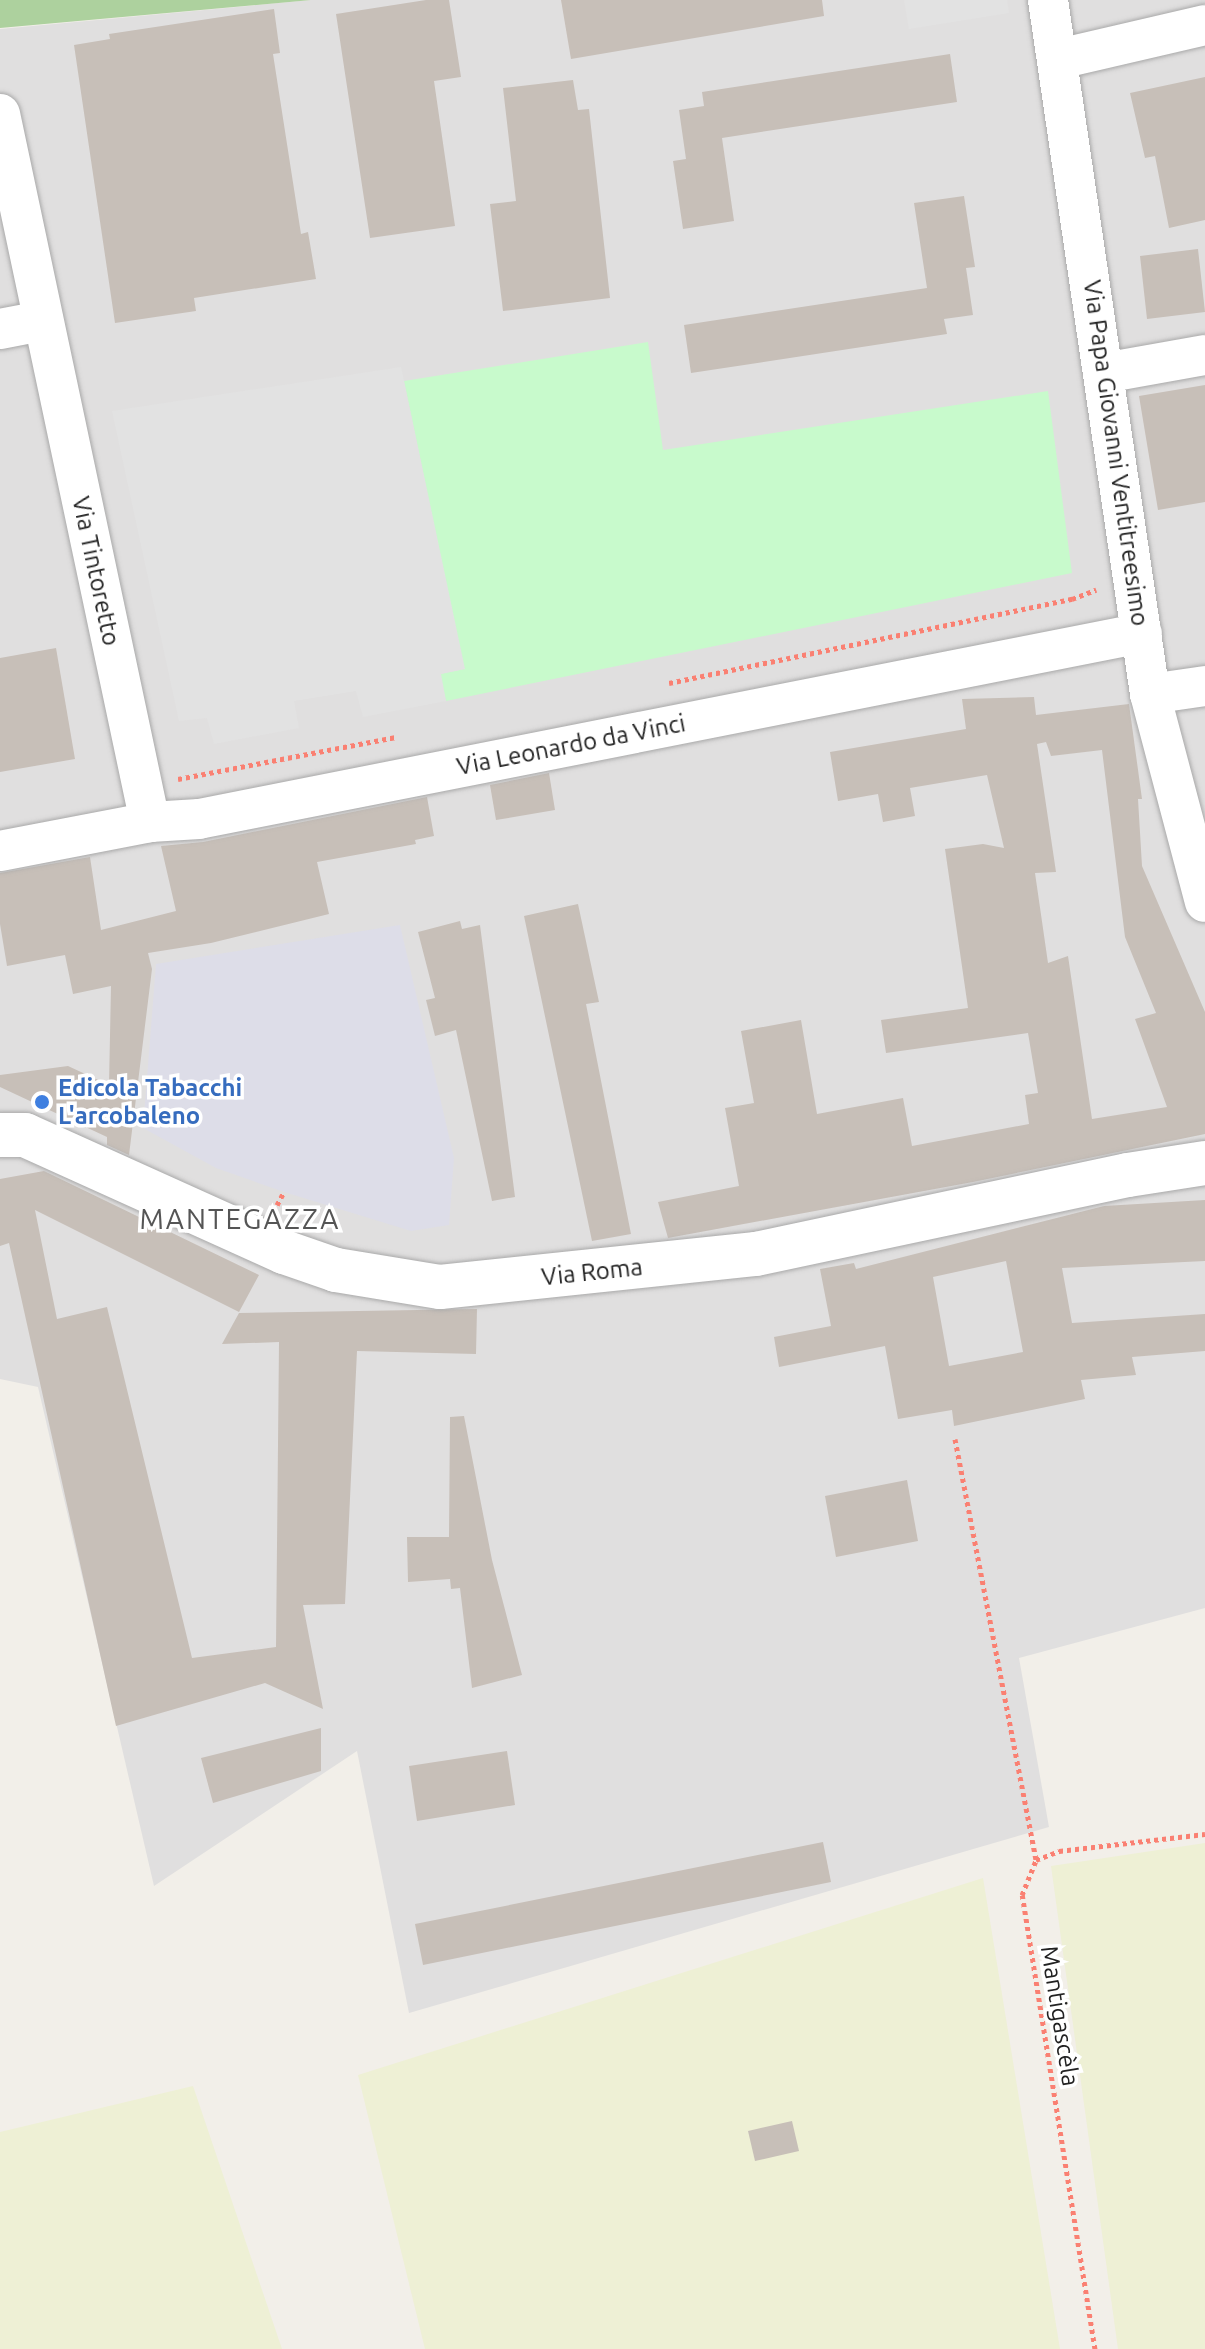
<!DOCTYPE html>
<meta charset="utf-8">
<style>
body{margin:0}
#map{position:relative;width:1205px;height:2349px;overflow:hidden;background:#f2efe9;font-family:Ubuntu,sans-serif}
div>[style]{position:absolute}
.residential>*{inset:0;background:#e0dfdf}
.farmland>*{inset:0;background:#eef0d5}
.forest>*{inset:0;background:#add19e}
.park>*{inset:0;background:#c8facc}
.parking>*{inset:0;background:#e2e2e2}
.plaza>*{inset:0;background:#dddde8}
.building>*{inset:0;background:#c7bfb8}
.path>*{height:5px;margin-top:-2.5px;transform-origin:0;background:repeating-linear-gradient(90deg,#fa8072 0 4px,transparent 0 8px)}
.roads{filter:drop-shadow(0 0 2px #a9a9a9) drop-shadow(0 0 2px #a9a9a9)}
.minor>*{height:40px;margin:-20px;padding:0 20px;transform-origin:20px;border-radius:20px;background:#fff}
.tertiary>*{height:44px;margin:-22px;padding:0 22px;transform-origin:22px;border-radius:22px;background:#fff}
.dots>*{width:22px;height:22px;translate:-50% -50%;box-sizing:border-box;border:4px solid #fff;border-radius:50%}
span{translate:-50% -50%;white-space:nowrap;text-align:center;line-height:1.15;-webkit-text-stroke:7px #fff;paint-order:stroke}
.street-label{font-size:24px;color:#222}
.shop-label{font-size:24px;color:#366cbe;font-weight:700}
.left{translate:0 -50%;text-align:left}
.quarter-label{font-size:28px;color:#555;letter-spacing:2px}
</style>
<div id="map">
<div class="residential">
<i style="clip-path:polygon(311px 0,1205px 0,1205px 1608px,1019px 1658px,1049px 1827px,409px 2013px,357px 1751px,154px 1886px,38px 1387px,0 1379px,0 29px)"></i>
</div>
<div class="farmland">
<i style="clip-path:polygon(1205px 1843px,1205px 2349px,1118px 2349px,1051px 1866px)"></i>
<i style="clip-path:polygon(983px 1878px,1060px 2349px,425px 2349px,358px 2075px)"></i>
<i style="clip-path:polygon(193px 2086px,282px 2349px,0 2349px,0 2132px)"></i>
</div>
<div class="forest">
<i style="clip-path:polygon(0 0,311px 0,0 28px)"></i>
</div>
<div class="park">
<i style="clip-path:polygon(648px 342px,663px 450px,1048px 391px,1072px 573px,446px 701px,440px 674px,464px 669px,404px 381px)"></i>
</div>
<div class="parking">
<i style="clip-path:polygon(904px 0,1007px 0,1009px 13px,909px 29px)"></i>
<i style="clip-path:polygon(401px 367px,465px 669px,441px 674px,446px 701px,363px 717px,356px 691px,294px 701px,299px 728px,214px 744px,207px 718px,179px 721px,112px 411px)"></i>
</div>
<div class="plaza">
<i style="clip-path:polygon(400px 925px,454px 1158px,449px 1225px,411px 1231px,284px 1192px,216px 1168px,143px 1128px,156px 964px)"></i>
</div>
<div class="building">
<i style="clip-path:polygon(426px 0,449px 0,461px 77px,434px 81px,455px 226px,370px 238px,336px 14px)"></i>
<i style="clip-path:polygon(561px 0,822px 0,824px 16px,571px 59px)"></i>
<i style="clip-path:polygon(274px 9px,280px 53px,273px 54px,301px 234px,308px 232px,316px 279px,194px 298px,196px 311px,115px 323px,74px 45px,110px 39px,109px 34px)"></i>
<i style="clip-path:polygon(950px 54px,957px 102px,722px 138px,734px 221px,683px 229px,673px 161px,686px 159px,679px 110px,704px 106px,702px 92px)"></i>
<i style="clip-path:polygon(1205px 77px,1205px 220px,1169px 228px,1155px 156px,1145px 158px,1130px 93px)"></i>
<i style="clip-path:polygon(573px 80px,578px 110px,589px 109px,610px 298px,503px 311px,490px 204px,516px 201px,503px 88px)"></i>
<i style="clip-path:polygon(964px 196px,975px 267px,966px 268px,973px 315px,944px 319px,947px 334px,691px 373px,684px 325px,927px 288px,914px 203px)"></i>
<i style="clip-path:polygon(1198px 249px,1205px 312px,1147px 319px,1140px 256px)"></i>
<i style="clip-path:polygon(1205px 385px,1205px 502px,1158px 510px,1139px 396px)"></i>
<i style="clip-path:polygon(56px 648px,75px 759px,0 772px,0 658px)"></i>
<i style="clip-path:polygon(evenodd,1034px 697px,1036px 715px,1129px 704px,1142px 799px,1138px 799px,1142px 866px,1205px 1012px,1205px 1134px,973px 1182px,668px 1238px,658px 1202px,739px 1186px,725px 1108px,754px 1103px,741px 1031px,801px 1020px,817px 1114px,903px 1098px,912px 1146px,1029px 1124px,1025px 1095px,1038px 1093px,1028px 1033px,886px 1053px,881px 1020px,968px 1008px,945px 849px,983px 844px,1004px 848px,987px 775px,910px 788px,915px 816px,883px 822px,878px 794px,838px 801px,830px 752px,966px 729px,962px 699px,1034px 697px,1046px 742px,1051px 756px,1102px 750px,1125px 937px,1156px 1013px,1135px 1019px,1167px 1107px,1092px 1119px,1068px 956px,1048px 963px,1035px 873px,1056px 872px,1037px 744px,1046px 742px)"></i>
<i style="clip-path:polygon(549px 773px,555px 810px,496px 820px,490px 785px)"></i>
<i style="clip-path:polygon(427px 797px,434px 836px,415px 840px,416px 844px,317px 862px,329px 914px,211px 943px,148px 953px,152px 969px,129px 1155px,107px 1145px,107px 1137px,0 1087px,0 1075px,68px 1066px,109px 1085px,111px 986px,73px 994px,65px 955px,7px 966px,0 924px,0 873px,90px 857px,101px 930px,176px 911px,161px 846px,203px 842px)"></i>
<i style="clip-path:polygon(578px 904px,599px 1002px,586px 1004px,631px 1234px,592px 1241px,524px 916px)"></i>
<i style="clip-path:polygon(460px 921px,462px 929px,480px 925px,515px 1197px,492px 1201px,456px 1030px,435px 1036px,426px 1000px,435px 998px,418px 932px)"></i>
<i style="clip-path:polygon(44px 1171px,259px 1275px,239px 1312px,35px 1210px,57px 1319px,107px 1307px,192px 1658px,276px 1647px,279px 1342px,222px 1344px,239px 1313px,477px 1309px,476px 1354px,357px 1351px,345px 1604px,303px 1605px,323px 1709px,265px 1683px,116px 1726px,9px 1243px,0 1246px,0 1179px)"></i>
<i style="clip-path:polygon(evenodd,1205px 1200px,1205px 1261px,1062px 1268px,1072px 1323px,1205px 1314px,1205px 1351px,1132px 1357px,1136px 1375px,1081px 1380px,1085px 1399px,954px 1426px,952px 1410px,898px 1419px,885px 1346px,779px 1367px,774px 1337px,831px 1326px,820px 1269px,854px 1263px,856px 1269px,1104px 1206px,1205px 1200px,1006px 1261px,1023px 1352px,949px 1366px,933px 1277px,1006px 1261px)"></i>
<i style="clip-path:polygon(464px 1416px,492px 1560px,522px 1675px,472px 1688px,460px 1588px,451px 1589px,450px 1579px,408px 1582px,407px 1537px,449px 1537px,450px 1417px)"></i>
<i style="clip-path:polygon(907px 1480px,918px 1541px,836px 1557px,825px 1496px)"></i>
<i style="clip-path:polygon(321px 1728px,321px 1771px,213px 1803px,201px 1758px)"></i>
<i style="clip-path:polygon(507px 1751px,515px 1805px,417px 1821px,409px 1766px)"></i>
<i style="clip-path:polygon(823px 1842px,831px 1882px,423px 1965px,415px 1924px)"></i>
<i style="clip-path:polygon(792px 2121px,799px 2151px,755px 2161px,748px 2131px)"></i>
</div>
<div class="path">
<i style="left:669px;top:683px;width:412px;rotate:-11.8deg"></i>
<i style="left:1072px;top:599px;width:26px;rotate:-21deg"></i>
<i style="left:178px;top:779px;width:222px;rotate:-10.9deg"></i>
<i style="left:277px;top:1205px;width:15px;rotate:-62deg"></i>
<i style="left:955px;top:1439px;width:429px;rotate:79.1deg"></i>
<i style="left:1095px;top:2349px;width:460px;rotate:-99.1deg"></i>
<i style="left:1022px;top:1895px;width:38px;rotate:-68deg"></i>
<i style="left:1036px;top:1860px;width:25px;rotate:-21deg"></i>
<i style="left:1059px;top:1851px;width:147px;rotate:-6.6deg"></i>
</div>
<div class="roads">
<div class="minor">
<i style="left:1048px;top:0;width:701px;rotate:81.64deg"></i>
<i style="left:1150px;top:694px;width:215px;rotate:75.2deg"></i>
<i style="left:1059px;top:59px;width:150px;rotate:-13.1deg"></i>
<i style="left:0;top:114px;width:724px;rotate:78.04deg"></i>
<i style="left:0;top:329px;width:43px;rotate:-10.8deg"></i>
<i style="left:1104px;top:373px;width:103px;rotate:-10.1deg"></i>
<i style="left:1150px;top:694px;width:56px;rotate:-8.3deg"></i>
<i style="left:0;top:851px;width:153px;rotate:-10.9deg"></i>
<i style="left:150px;top:822px;width:49px;rotate:-3.5deg"></i>
<i style="left:199px;top:819px;width:961px;rotate:-11.16deg"></i>
</div>
<div class="tertiary">
<i style="left:0;top:1135px;width:25px"></i>
<i style="left:25px;top:1135px;width:284px;rotate:24.3deg"></i>
<i style="left:284px;top:1252px;width:55px;rotate:19.1deg"></i>
<i style="left:336px;top:1270px;width:105px;rotate:9.3deg"></i>
<i style="left:440px;top:1287px;width:318px;rotate:-6deg"></i>
<i style="left:756px;top:1254px;width:380px;rotate:-12deg"></i>
<i style="left:1128px;top:1175px;width:78px;rotate:-8.9deg"></i>
</div>
</div>
<div class="dots">
<i style="left:42px;top:1102px;background:#3f7fe0"></i>
</div>
<div class="street-label">
<span style="left:1116px;top:453px;rotate:82deg">Via Papa Giovanni Ventitreesimo</span>
<span style="left:96px;top:571px;rotate:78deg">Via Tintoretto</span>
<span style="left:571px;top:745px;rotate:-11deg">Via Leonardo da Vinci</span>
<span style="left:592px;top:1272px;rotate:-6deg">Via Roma</span>
<span style="left:1060px;top:2016px;rotate:81deg">Mantigascèla</span>
</div>
<div class="shop-label">
<span class="left" style="left:58px;top:1102px">Edicola Tabacchi<br>L'arcobaleno</span>
</div>
<div class="quarter-label">
<span style="left:240px;top:1219px">MANTEGAZZA</span>
</div>
</div>
